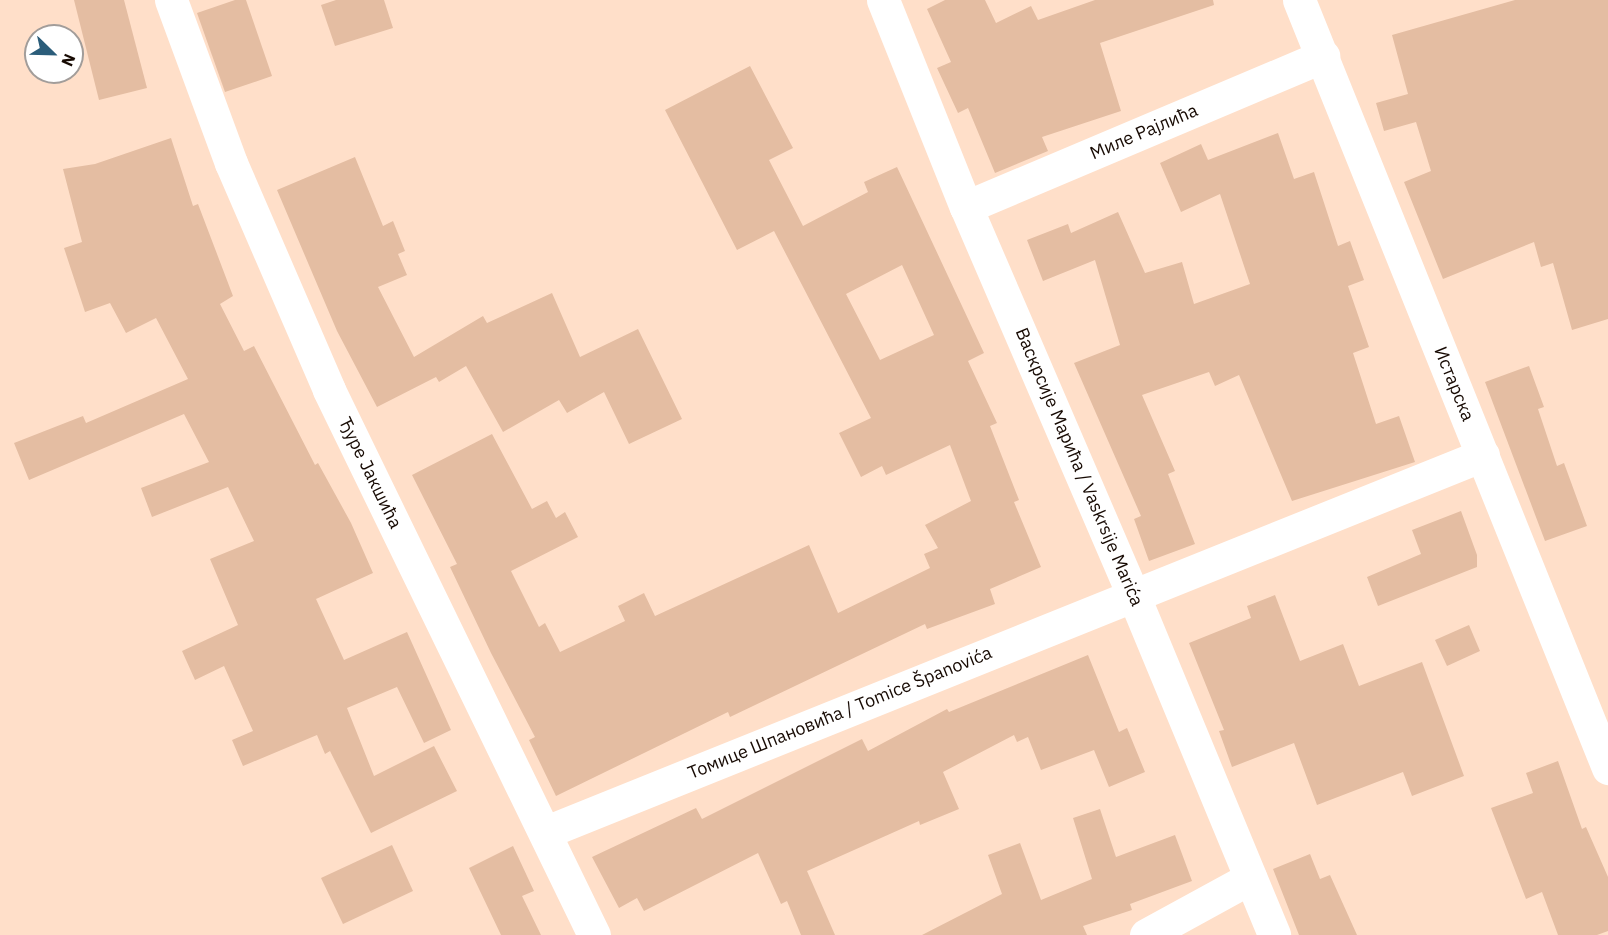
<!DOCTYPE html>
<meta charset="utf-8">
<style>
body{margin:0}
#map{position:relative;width:1608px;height:935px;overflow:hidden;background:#ffdfc9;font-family:"IBM Plex Sans",sans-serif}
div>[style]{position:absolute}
.building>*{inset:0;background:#e4bda2}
.minor>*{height:33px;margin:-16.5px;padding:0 16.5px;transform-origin:16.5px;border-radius:16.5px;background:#fff}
span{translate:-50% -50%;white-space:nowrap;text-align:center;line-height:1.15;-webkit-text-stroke:4.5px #fff;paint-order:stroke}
.street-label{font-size:18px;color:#170a03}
.north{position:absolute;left:24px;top:24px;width:60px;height:60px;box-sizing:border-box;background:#fff;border:2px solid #a29d9a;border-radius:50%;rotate:113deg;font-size:16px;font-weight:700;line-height:24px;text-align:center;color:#170a03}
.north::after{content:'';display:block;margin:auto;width:21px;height:27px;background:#2b5d7a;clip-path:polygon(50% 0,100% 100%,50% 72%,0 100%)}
</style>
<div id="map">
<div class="building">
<i style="clip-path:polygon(74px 0,124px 0,147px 88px,99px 100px)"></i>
<i style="clip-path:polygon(235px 0,246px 0,272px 76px,225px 92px,197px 13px)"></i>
<i style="clip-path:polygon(336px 0,384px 0,393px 28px,335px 46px,321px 5px)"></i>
<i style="clip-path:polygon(945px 0,985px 0,996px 23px,1031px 6px,1038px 20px,1095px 0,1213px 0,1214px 5px,1100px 43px,1121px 111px,1042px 137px,1048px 151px,995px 173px,968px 108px,958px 113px,937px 68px,951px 62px,927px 9px)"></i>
<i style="clip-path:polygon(1515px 0,1608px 0,1608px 319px,1572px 330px,1553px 263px,1541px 267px,1534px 242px,1443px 279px,1404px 182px,1431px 171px,1416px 122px,1384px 131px,1376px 103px,1408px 94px,1392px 35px)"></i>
<i style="clip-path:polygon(evenodd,750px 66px,793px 148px,769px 160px,803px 226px,868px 192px,864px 182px,897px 167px,984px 353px,968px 361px,997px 423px,990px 426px,1019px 500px,1014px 502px,1041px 567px,990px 589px,995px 604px,927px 629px,925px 624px,730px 717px,728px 712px,556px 796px,529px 740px,535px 737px,491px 653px,450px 567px,457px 564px,412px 475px,492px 434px,532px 509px,547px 501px,556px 518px,565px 512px,578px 537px,511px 571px,539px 627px,545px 623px,560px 652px,625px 621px,618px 606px,644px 593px,655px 616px,809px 545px,838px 613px,930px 568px,924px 554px,938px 548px,925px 525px,971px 501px,950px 445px,886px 475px,882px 466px,861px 477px,839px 433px,871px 418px,774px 231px,737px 250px,665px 110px,750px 66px,902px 265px,934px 335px,880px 360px,846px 294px,902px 265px)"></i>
<i style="clip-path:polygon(1278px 133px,1294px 179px,1314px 172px,1338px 246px,1350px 241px,1364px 280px,1348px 286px,1369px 347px,1353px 353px,1376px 424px,1399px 416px,1415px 462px,1292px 501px,1239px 375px,1215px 386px,1209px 372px,1142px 395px,1175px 471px,1168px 474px,1195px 544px,1149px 561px,1134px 519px,1141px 516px,1074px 363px,1120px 345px,1095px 260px,1043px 281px,1027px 240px,1068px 224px,1071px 233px,1118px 212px,1145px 273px,1182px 262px,1194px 304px,1250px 284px,1220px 194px,1181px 212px,1160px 163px,1201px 144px,1208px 160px)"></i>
<i style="clip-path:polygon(171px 138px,193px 206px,198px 204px,233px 296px,220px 304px,244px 351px,254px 346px,315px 465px,318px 463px,351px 523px,373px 573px,316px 599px,344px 660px,407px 632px,451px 730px,424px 743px,397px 687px,347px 708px,374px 776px,434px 746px,457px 791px,371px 833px,330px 751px,325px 754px,317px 735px,243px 766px,232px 740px,253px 731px,224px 666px,195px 680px,182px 651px,238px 625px,210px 559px,254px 541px,228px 487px,152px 517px,141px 488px,209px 462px,184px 414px,29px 480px,14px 443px,83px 416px,86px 423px,188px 379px,156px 318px,126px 333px,110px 303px,85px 312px,64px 248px,82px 242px,63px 169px,95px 164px)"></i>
<i style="clip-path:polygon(355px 157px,383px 226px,393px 221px,405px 251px,398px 254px,407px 275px,378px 287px,414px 357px,483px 316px,487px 323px,552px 293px,580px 357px,638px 329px,682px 419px,629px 444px,604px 392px,567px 413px,559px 400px,503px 432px,466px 366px,439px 382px,436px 377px,377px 407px,337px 331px,277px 190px)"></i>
<i style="clip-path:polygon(1529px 366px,1544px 407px,1538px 409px,1557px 466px,1564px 463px,1587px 526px,1545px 541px,1485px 382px)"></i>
<i style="clip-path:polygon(1461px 511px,1477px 555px,1477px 567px,1378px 606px,1367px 577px,1421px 554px,1412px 530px)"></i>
<i style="clip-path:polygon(1275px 595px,1300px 661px,1343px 644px,1359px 686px,1422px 662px,1464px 776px,1412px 796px,1403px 772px,1317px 805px,1294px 743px,1232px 767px,1219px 731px,1224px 730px,1189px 643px,1251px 618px,1247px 606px)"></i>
<i style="clip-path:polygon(1469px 625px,1480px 651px,1447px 666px,1435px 640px)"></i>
<i style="clip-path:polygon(1088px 655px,1119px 732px,1127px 728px,1145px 772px,1109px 787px,1094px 750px,1041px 770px,1028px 737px,1017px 742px,1014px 735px,943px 772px,959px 809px,920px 825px,919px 821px,807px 871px,835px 935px,801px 935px,787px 901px,781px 904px,758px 853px,644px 911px,637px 898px,619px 908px,592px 857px,696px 808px,702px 819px,862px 739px,868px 751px,947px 709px,949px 712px)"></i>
<i style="clip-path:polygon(1558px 761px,1582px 829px,1586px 827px,1608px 877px,1608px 931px,1597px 935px,1558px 935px,1542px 892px,1526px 899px,1491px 808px,1533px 793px,1526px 773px)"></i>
<i style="clip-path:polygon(1100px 809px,1116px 857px,1175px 835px,1192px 881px,1130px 904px,1132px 910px,1083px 926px,1087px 935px,922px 935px,1002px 894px,988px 855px,1020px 843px,1041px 900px,1092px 879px,1073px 818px)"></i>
<i style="clip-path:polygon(392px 845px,413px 891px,343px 924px,321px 878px)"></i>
<i style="clip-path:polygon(513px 846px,534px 891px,522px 896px,541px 935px,501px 935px,469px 868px)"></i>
<i style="clip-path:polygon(1310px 854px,1320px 879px,1330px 875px,1357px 935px,1299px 935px,1273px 869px)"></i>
</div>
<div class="minor">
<i style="left:171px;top:0;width:174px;rotate:69.8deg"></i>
<i style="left:231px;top:163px;width:247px;rotate:66.6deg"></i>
<i style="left:329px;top:390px;width:606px;rotate:64.07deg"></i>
<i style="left:883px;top:0;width:223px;rotate:68.2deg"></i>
<i style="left:966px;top:207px;width:421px;rotate:66.7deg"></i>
<i style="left:1133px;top:594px;width:369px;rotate:67.5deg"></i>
<i style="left:1299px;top:0;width:828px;rotate:68.08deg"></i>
<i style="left:966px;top:207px;width:388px;rotate:-22.9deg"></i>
<i style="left:546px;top:832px;width:1010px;rotate:-21.92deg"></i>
<i style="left:1146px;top:935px;width:119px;rotate:-28.7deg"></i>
</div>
<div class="street-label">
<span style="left:1144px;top:132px;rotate:-23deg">Миле Рајлића</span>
<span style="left:1454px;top:384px;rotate:68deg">Истарска</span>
<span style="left:1079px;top:467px;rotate:67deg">Васкрсије Марића / Vaskrsije Marića</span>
<span style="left:370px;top:473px;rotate:64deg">Ђуре Јакшића</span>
<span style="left:840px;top:713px;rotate:-22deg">Томице Шпановића / Tomice Španovića</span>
</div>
<div class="north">N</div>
</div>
